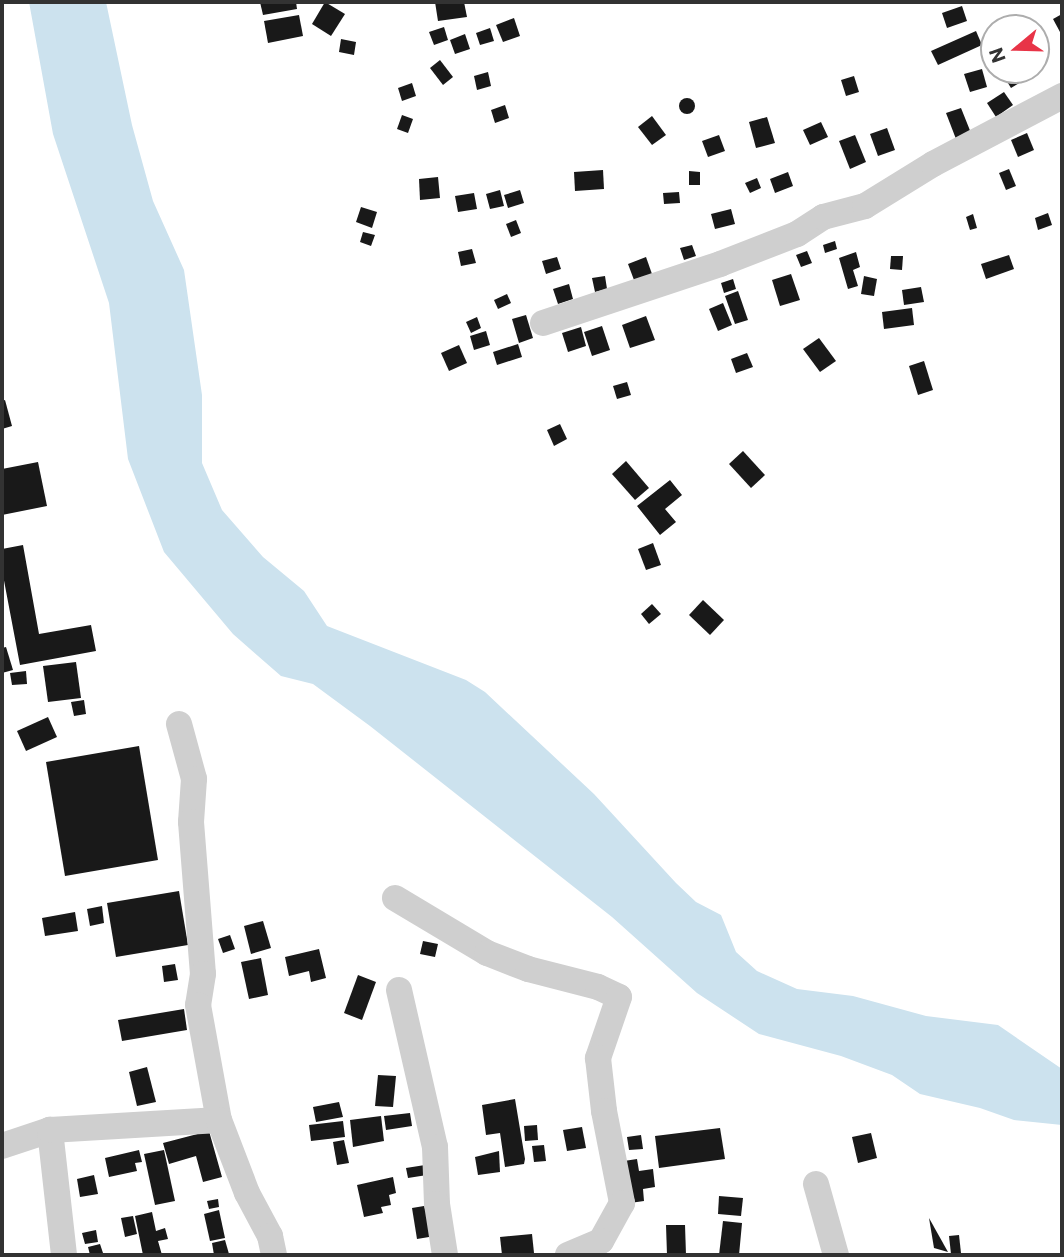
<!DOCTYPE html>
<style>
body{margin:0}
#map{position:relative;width:1064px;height:1257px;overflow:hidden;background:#fff;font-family:Commissioner,sans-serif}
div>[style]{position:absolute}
.water>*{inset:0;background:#cce2ee}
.building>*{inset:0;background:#191919}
.round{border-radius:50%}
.minor>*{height:26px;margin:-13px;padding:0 13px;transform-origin:13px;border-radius:13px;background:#cfcfcf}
span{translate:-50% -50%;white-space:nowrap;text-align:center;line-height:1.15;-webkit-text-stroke:7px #fff;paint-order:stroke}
.frame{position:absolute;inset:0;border:4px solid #323232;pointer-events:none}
.north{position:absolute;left:980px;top:14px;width:70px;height:70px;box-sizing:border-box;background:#fff;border:2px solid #adadad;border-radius:50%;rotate:251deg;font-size:19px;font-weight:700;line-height:28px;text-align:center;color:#323232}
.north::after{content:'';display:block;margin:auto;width:24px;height:32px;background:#e83447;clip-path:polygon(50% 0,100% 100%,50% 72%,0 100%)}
</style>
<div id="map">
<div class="water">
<i style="clip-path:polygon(29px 2px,106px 2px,132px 125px,153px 201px,184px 270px,202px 395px,202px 463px,222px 510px,263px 557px,304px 591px,327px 626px,466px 680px,485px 692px,594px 794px,676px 883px,696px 902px,721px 915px,736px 952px,757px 971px,797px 989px,853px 996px,926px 1016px,998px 1025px,1062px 1069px,1062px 1125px,1014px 1120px,980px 1108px,920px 1094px,892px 1075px,841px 1056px,759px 1034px,697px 993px,612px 917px,370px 726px,313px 684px,281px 676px,233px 634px,164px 552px,128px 459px,109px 303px,53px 134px)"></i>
</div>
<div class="building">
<i style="clip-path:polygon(260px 2px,296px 2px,297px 9px,263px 15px)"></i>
<i style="clip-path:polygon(325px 2px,345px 14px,331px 36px,312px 24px)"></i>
<i style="clip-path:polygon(435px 2px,464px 2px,467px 17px,438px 21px)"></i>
<i style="clip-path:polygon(962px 6px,967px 21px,947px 28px,942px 13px)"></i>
<i style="clip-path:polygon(1062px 14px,1062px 31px,1060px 32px,1053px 19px)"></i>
<i style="clip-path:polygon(299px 15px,303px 36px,268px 43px,264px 21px)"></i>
<i style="clip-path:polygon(514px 18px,520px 36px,503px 42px,496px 25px)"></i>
<i style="clip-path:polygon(444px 27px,448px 40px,434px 45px,429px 32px)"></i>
<i style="clip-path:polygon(490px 28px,494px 41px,480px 45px,476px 33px)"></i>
<i style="clip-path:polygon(976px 31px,982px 45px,938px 65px,931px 51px)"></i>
<i style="clip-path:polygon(465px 34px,470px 49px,455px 54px,450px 40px)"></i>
<i style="clip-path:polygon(341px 39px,356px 42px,354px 55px,339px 52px)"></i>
<i style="clip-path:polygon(440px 60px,453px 77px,443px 85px,430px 68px)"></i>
<i style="clip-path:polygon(982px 69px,987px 87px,970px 92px,964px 74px)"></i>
<i style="clip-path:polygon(1000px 70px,1040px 70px,1011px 88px)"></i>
<i style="clip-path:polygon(488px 72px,491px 86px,477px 90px,474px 76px)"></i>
<i style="clip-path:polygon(854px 76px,859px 92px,846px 96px,841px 80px)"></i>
<i style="clip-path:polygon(412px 83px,416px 96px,402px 101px,398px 88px)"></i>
<i style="clip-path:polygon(1004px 92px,1013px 105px,996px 117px,987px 103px)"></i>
<i class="round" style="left:679px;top:98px;width:16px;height:16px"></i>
<i style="clip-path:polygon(505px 105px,509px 118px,495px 123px,491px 110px)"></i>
<i style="clip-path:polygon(961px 108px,971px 133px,956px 139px,946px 113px)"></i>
<i style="clip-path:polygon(402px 115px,413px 119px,408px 133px,397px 129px)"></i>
<i style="clip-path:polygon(652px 116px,666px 135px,652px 145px,638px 127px)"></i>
<i style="clip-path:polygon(767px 117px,775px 143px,756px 148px,749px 122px)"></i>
<i style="clip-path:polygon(821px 122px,828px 137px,810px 145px,803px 130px)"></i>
<i style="clip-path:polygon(887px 128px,895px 150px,878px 156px,870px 134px)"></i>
<i style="clip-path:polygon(1027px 133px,1034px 150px,1018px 157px,1011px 140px)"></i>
<i style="clip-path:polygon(719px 135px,725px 151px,708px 157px,702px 141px)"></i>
<i style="clip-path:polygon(855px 135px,866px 162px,850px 169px,839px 141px)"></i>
<i style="clip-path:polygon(1009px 169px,1016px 186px,1006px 190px,999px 173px)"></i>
<i style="clip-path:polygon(603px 170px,604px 189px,575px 191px,574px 172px)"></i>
<i style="clip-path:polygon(689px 171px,700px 172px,700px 185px,689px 185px)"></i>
<i style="clip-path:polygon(788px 172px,793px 186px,775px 193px,770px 179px)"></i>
<i style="clip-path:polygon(438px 177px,440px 198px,420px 200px,419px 179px)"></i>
<i style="clip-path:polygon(757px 178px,761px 188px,750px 193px,745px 183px)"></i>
<i style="clip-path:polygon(500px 190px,504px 206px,490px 209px,486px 194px)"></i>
<i style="clip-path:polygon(520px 190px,524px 203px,508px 208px,504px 195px)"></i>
<i style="clip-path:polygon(679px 192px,680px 203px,664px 204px,663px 193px)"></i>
<i style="clip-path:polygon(474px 193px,477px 209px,458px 212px,455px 196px)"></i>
<i style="clip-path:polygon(361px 207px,377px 212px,372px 228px,356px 222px)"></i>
<i style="clip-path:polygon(731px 209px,735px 224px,715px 229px,711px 214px)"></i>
<i style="clip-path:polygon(1048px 213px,1052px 225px,1038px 230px,1035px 218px)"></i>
<i style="clip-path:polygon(973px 214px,977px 228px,970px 230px,966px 217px)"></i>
<i style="clip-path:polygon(516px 220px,521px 233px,511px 237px,506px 224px)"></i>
<i style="clip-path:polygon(363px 232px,375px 235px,371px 246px,360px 242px)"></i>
<i style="clip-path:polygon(835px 241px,837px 249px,825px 253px,823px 245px)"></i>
<i style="clip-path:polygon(692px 245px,696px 256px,684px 260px,680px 248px)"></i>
<i style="clip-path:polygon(472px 249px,476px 263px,461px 266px,458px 252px)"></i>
<i style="clip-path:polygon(807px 251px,812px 263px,801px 267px,796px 255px)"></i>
<i style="clip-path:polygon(856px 252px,860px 267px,853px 270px,858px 286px,848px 289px,839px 258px)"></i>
<i style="clip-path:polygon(1009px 255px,1014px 269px,986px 279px,981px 264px)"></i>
<i style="clip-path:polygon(891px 256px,903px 256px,902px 270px,890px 269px)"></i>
<i style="clip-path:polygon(557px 257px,561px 269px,546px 274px,542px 261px)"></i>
<i style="clip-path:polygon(646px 257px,652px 274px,634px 280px,628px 264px)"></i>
<i style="clip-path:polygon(791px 274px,800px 300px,780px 306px,772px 280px)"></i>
<i style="clip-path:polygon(605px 276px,607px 289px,595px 292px,592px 278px)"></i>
<i style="clip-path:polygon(864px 276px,877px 279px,874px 296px,861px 294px)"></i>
<i style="clip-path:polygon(733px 279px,736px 289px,724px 293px,721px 283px)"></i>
<i style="clip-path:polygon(569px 284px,573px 299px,558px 304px,553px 289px)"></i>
<i style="clip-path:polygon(921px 287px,924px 302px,904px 305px,902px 290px)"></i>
<i style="clip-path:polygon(738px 291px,748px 320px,735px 324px,725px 296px)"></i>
<i style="clip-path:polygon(507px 294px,511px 303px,498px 309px,494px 300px)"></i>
<i style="clip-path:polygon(723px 303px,732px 325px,718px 331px,709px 309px)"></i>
<i style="clip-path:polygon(912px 308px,914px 325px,884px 329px,882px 312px)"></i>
<i style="clip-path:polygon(526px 315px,533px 338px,519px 343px,512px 319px)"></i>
<i style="clip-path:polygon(646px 316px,655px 340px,630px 348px,622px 325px)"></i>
<i style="clip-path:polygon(477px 317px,481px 328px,471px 333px,466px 322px)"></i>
<i style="clip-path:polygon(602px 326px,610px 350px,592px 356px,584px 332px)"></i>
<i style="clip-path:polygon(581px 327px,586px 346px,568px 352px,562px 333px)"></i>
<i style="clip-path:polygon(486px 331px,490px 345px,474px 350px,470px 336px)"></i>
<i style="clip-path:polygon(819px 338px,836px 361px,820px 372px,803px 349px)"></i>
<i style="clip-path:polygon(518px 344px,522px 357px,497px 365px,493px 352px)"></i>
<i style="clip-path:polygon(459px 345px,467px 363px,449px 371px,441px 353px)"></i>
<i style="clip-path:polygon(747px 353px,753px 367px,736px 373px,731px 359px)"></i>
<i style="clip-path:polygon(924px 361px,933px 390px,918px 395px,909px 366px)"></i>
<i style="clip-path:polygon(627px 382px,631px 395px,617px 399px,613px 386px)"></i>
<i style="clip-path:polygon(5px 400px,12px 426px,2px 429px,2px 401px)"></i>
<i style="clip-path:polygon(560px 424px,567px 439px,554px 446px,547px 430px)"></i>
<i style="clip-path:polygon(743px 451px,765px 475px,751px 488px,729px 464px)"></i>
<i style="clip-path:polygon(626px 461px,649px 488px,635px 500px,612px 474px)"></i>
<i style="clip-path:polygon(38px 462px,47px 506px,2px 515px,2px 469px)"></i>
<i style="clip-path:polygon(670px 480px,682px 495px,665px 509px,676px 522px,660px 535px,637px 506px)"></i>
<i style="clip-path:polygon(653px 543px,661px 565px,646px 570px,638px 549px)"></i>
<i style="clip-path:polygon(23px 545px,39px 634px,91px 625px,96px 651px,20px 665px,2px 570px,2px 549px)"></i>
<i style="clip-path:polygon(703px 600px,724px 620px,710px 635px,689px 615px)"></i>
<i style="clip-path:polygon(652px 604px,661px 614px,649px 624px,641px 614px)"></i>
<i style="clip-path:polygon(6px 647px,13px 670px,2px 673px,2px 648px)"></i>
<i style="clip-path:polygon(76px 662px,81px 698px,48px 702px,43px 666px)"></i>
<i style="clip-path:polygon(26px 671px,27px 684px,12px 685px,10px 673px)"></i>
<i style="clip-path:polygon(84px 700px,86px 714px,74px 716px,71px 702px)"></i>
<i style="clip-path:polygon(48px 717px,57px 737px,26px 751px,17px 731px)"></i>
<i style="clip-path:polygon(139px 746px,158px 860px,65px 876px,46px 762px)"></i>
<i style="clip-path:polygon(179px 891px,188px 945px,116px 957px,107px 903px)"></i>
<i style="clip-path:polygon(102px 906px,104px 923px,90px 926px,87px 909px)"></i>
<i style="clip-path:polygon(75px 912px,78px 931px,45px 936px,42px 918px)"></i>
<i style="clip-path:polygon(263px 921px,271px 948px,251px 954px,244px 926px)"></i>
<i style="clip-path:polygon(230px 935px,235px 949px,223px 953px,218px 939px)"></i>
<i style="clip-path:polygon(423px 941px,438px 944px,435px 957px,420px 954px)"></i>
<i style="clip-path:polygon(319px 949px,326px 978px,311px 982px,309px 971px,289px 976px,285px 957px)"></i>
<i style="clip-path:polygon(261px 958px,268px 995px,249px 999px,241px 962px)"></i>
<i style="clip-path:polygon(175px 964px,178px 980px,164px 982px,162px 966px)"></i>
<i style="clip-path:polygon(358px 975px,376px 982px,362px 1020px,344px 1013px)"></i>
<i style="clip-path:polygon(184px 1009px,187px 1030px,122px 1041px,118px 1020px)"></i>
<i style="clip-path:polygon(147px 1067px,156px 1102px,137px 1106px,129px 1072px)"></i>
<i style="clip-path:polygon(378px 1075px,396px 1076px,393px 1107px,375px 1106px)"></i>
<i style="clip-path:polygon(515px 1099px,525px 1159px,524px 1164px,505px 1167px,500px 1133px,486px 1135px,482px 1105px)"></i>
<i style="clip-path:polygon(339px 1102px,343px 1117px,316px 1122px,313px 1107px)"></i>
<i style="clip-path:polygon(410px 1113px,412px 1126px,386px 1130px,384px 1116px)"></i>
<i style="clip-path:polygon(381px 1116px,384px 1141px,353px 1147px,350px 1120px)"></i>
<i style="clip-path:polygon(343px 1121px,345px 1137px,311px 1141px,309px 1125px)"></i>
<i style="clip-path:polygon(537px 1125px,538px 1140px,525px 1141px,524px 1126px)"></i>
<i style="clip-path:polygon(582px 1127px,586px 1148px,567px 1151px,563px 1130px)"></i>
<i style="clip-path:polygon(720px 1128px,725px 1159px,659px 1168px,655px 1136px)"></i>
<i style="clip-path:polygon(209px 1131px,222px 1177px,203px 1182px,196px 1156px,169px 1164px,163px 1143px)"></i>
<i style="clip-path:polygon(871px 1133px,877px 1158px,858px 1163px,852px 1137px)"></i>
<i style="clip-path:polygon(641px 1135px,643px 1149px,629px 1150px,627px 1137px)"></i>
<i style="clip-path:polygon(344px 1140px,349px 1163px,337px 1165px,333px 1142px)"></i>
<i style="clip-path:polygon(544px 1145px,546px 1161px,534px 1162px,532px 1146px)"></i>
<i style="clip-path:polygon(139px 1150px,142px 1162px,135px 1163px,137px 1171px,109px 1177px,105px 1158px)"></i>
<i style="clip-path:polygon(164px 1150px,175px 1201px,155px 1205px,144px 1154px)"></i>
<i style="clip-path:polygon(499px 1151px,500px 1172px,478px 1175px,475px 1157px)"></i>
<i style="clip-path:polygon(637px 1159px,639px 1171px,653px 1169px,655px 1187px,643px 1189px,644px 1201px,630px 1203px,624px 1161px)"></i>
<i style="clip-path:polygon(425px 1165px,427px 1175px,408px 1178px,406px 1168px)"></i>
<i style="clip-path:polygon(94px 1175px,98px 1194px,80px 1197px,77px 1179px)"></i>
<i style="clip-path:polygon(393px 1177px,396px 1193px,389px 1195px,391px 1205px,381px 1207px,383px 1213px,364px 1217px,357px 1185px)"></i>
<i style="clip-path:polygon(719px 1196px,743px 1198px,741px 1216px,718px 1214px)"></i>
<i style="clip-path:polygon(218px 1199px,219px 1207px,209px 1209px,207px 1201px)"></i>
<i style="clip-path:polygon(430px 1205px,435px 1236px,417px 1239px,412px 1208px)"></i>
<i style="clip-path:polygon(219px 1210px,225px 1238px,210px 1241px,204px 1214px)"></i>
<i style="clip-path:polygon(152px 1212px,156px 1231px,165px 1228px,168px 1239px,158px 1241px,162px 1255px,143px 1255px,135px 1216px)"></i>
<i style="clip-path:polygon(133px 1216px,137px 1234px,125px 1237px,121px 1218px)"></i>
<i style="clip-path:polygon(929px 1218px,948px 1252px,934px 1248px)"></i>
<i style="clip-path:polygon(723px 1221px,742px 1223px,739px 1255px,719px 1255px)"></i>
<i style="clip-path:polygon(666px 1225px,685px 1225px,686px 1255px,667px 1255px)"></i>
<i style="clip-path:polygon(96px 1230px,98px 1242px,85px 1244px,82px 1233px)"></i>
<i style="clip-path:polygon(532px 1234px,534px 1253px,502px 1255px,500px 1237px)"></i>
<i style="clip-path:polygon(959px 1235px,961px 1253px,951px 1254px,949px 1236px)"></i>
<i style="clip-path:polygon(225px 1240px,229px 1254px,214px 1255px,212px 1243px)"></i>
<i style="clip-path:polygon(100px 1244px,103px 1253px,90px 1255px,88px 1247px)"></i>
</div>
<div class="minor">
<i style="left:543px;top:323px;width:187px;rotate:-18.4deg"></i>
<i style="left:720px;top:264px;width:83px;rotate:-21.3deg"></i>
<i style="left:797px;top:234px;width:31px;rotate:-33deg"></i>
<i style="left:823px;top:217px;width:43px;rotate:-14.7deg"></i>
<i style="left:865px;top:206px;width:80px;rotate:-31.7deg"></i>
<i style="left:933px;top:164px;width:146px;rotate:-27.8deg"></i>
<i style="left:179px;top:724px;width:57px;rotate:74.7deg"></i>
<i style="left:194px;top:779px;width:43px;rotate:94deg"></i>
<i style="left:191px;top:822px;width:152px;rotate:85.5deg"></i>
<i style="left:203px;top:974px;width:31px;rotate:99deg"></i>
<i style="left:198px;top:1005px;width:117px;rotate:79.7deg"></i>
<i style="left:395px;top:898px;width:107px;rotate:30.9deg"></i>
<i style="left:487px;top:953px;width:44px;rotate:21.3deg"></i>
<i style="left:528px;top:969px;width:72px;rotate:14.4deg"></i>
<i style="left:598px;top:987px;width:23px;rotate:25deg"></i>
<i style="left:619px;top:997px;width:65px;rotate:109deg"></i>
<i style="left:598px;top:1058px;width:53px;rotate:83.5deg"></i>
<i style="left:604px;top:1111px;width:94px;rotate:78.9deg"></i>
<i style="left:622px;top:1203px;width:43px;rotate:118.9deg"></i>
<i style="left:601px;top:1241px;width:36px;rotate:157deg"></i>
<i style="left:399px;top:990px;width:161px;rotate:77.1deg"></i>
<i style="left:435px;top:1147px;width:57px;rotate:88deg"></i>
<i style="left:437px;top:1204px;width:52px;rotate:81.1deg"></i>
<i style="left:2px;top:1146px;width:51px;rotate:-18.4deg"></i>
<i style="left:816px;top:1184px;width:74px;rotate:74.3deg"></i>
<i style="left:64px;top:1255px;width:126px;rotate:-96.4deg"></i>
<i style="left:50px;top:1130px;width:169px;rotate:-3.4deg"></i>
<i style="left:219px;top:1120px;width:78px;rotate:69deg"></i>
<i style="left:247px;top:1193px;width:49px;rotate:61.9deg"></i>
<i style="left:270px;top:1236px;width:19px;rotate:78deg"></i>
</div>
<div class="frame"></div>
<div class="north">N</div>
</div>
